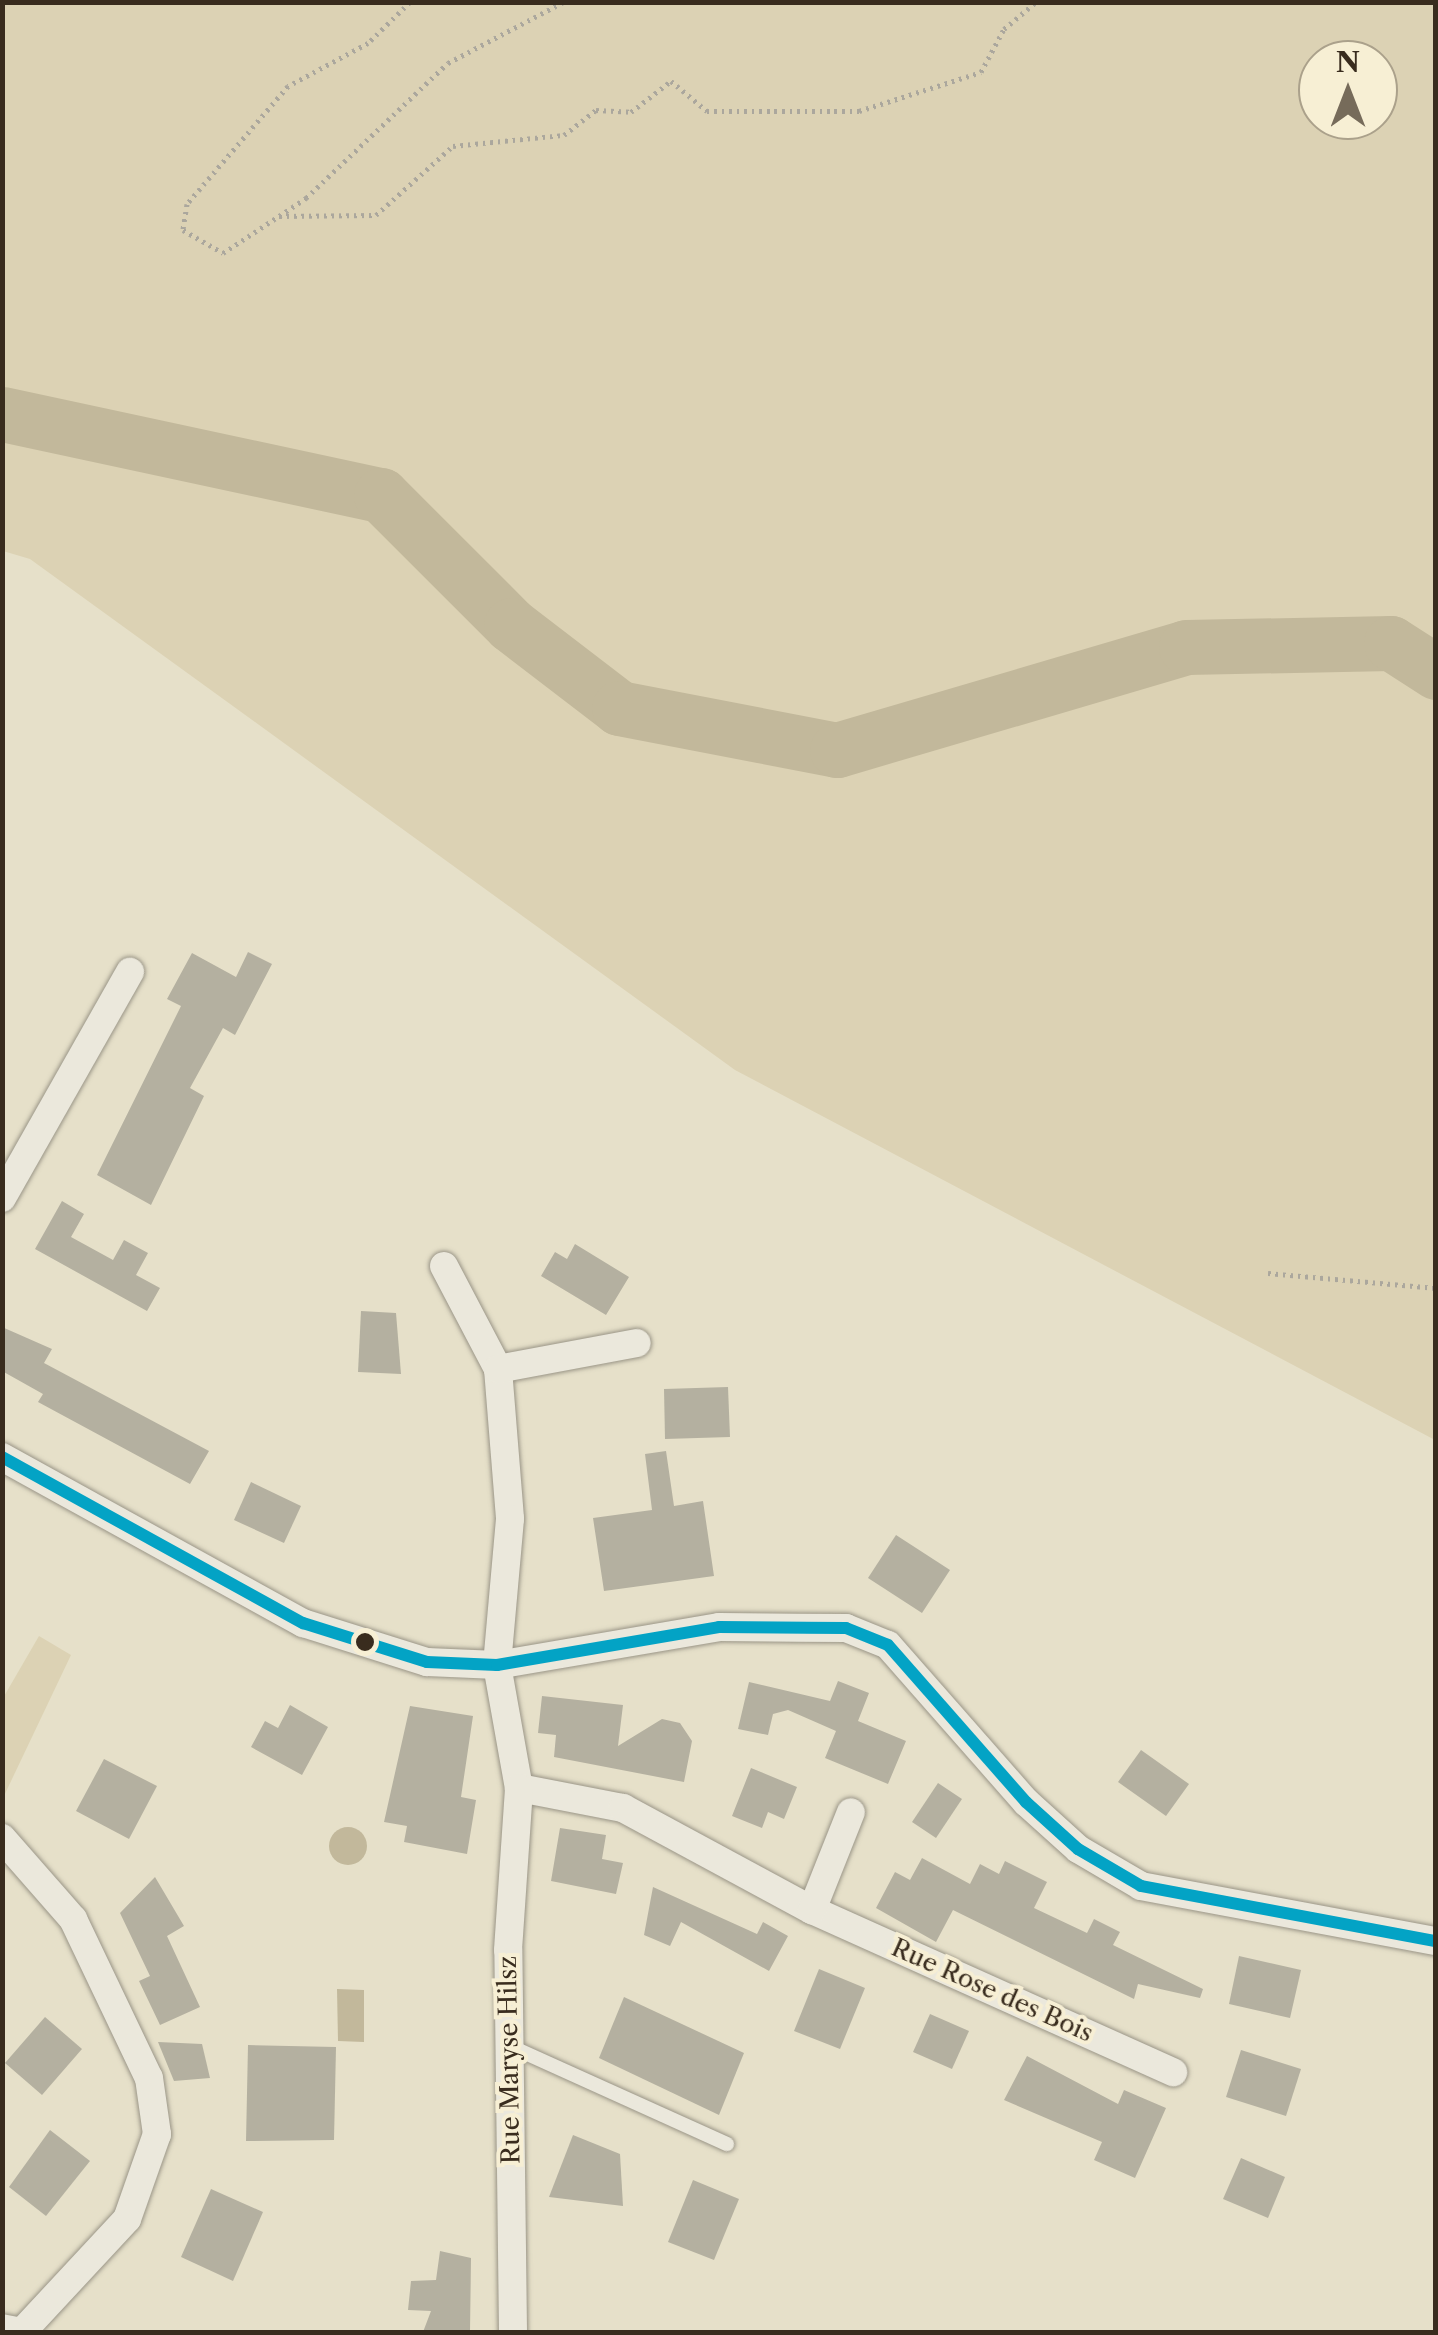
<!DOCTYPE html>
<style>
body{margin:0}
#map{position:relative;width:1438px;height:2335px;overflow:hidden;background:#e6e0c9;font-family:"Libre Caslon Text",serif}
div>[style]{position:absolute}
.green>*{inset:0;background:#dcd2b4}
.water>*{inset:0;background:#c2b89b}
.round{border-radius:50%}
.river>*{height:55px;margin:-27.5px;padding:0 27.5px;transform-origin:27.5px;border-radius:27.5px;background:#c2b89b}
.building>*{inset:0;background:#b4b0a0}
.path>*{height:5px;margin-top:-2.5px;transform-origin:0;background:repeating-linear-gradient(90deg,#aba79d 0 2.5px,transparent 0 7.5px)}
.roads{filter:drop-shadow(0 0 2px #9a9587) drop-shadow(0 0 2px #9a9587)}
.lane>*{height:14px;margin:-7px;padding:0 7px;transform-origin:7px;border-radius:7px;background:#ebe8dc}
.street>*{height:28px;margin:-14px;padding:0 14px;transform-origin:14px;border-radius:14px;background:#ebe8dc}
.bus-1>*{height:12px;margin:-6px;padding:0 6px;transform-origin:6px;border-radius:6px;background:#03a3c5}
.dots>*{width:28px;height:28px;translate:-50% -50%;box-sizing:border-box;border:5px solid #f7efd4;border-radius:50%}
span{translate:-50% -50%;white-space:nowrap;text-align:center;line-height:1.15;-webkit-text-stroke:8px #f7efd4;paint-order:stroke}
.street-label{font-size:25px;color:#392c1e}
.frame{position:absolute;inset:0;border:5px solid #392c1e;pointer-events:none}
.north{position:absolute;left:1298px;top:40px;width:100px;height:100px;box-sizing:border-box;background:#f7efd4;border:2px solid #aba18b;border-radius:50%;rotate:0deg;font-size:28px;font-weight:700;line-height:40px;text-align:center;color:#392c1e}
.north::after{content:'';display:block;margin:auto;width:35px;height:45px;background:#766b5a;clip-path:polygon(50% 0,100% 100%,50% 72%,0 100%)}
</style>
<div id="map">
<div class="green">
<i style="clip-path:polygon(evenodd,2px 3px,1435px 3px,1435px 1440px,735px 1070px,30px 559px,3px 551px,2px 3px,1318px 60px,1378px 60px,1378px 120px,1318px 120px,1318px 60px)"></i>
<i style="clip-path:polygon(39px 1636px,71px 1655px,3px 1798px,3px 1698px)"></i>
</div>
<div class="water">
<i class="round" style="left:329px;top:1827px;width:38px;height:38px"></i>
<i style="clip-path:polygon(337px 1989px,364px 1990px,364px 2042px,338px 2041px)"></i>
</div>
<div class="river">
<i style="left:2px;top:414px;width:388px;rotate:12.1deg"></i>
<i style="left:381px;top:495px;width:184px;rotate:45deg"></i>
<i style="left:511px;top:625px;width:136px;rotate:37.5deg"></i>
<i style="left:619px;top:708px;width:222px;rotate:10.9deg"></i>
<i style="left:837px;top:750px;width:364px;rotate:-16.4deg"></i>
<i style="left:1186px;top:647px;width:205px;rotate:-1.1deg"></i>
<i style="left:1391px;top:643px;width:54px;rotate:32.8deg"></i>
</div>
<div class="building">
<i style="clip-path:polygon(248px 952px,272px 964px,235px 1035px,223px 1028px,190px 1088px,204px 1096px,151px 1205px,97px 1175px,181px 1006px,167px 999px,192px 953px,236px 977px)"></i>
<i style="clip-path:polygon(62px 1201px,84px 1214px,71px 1237px,113px 1260px,124px 1240px,148px 1253px,136px 1275px,160px 1288px,147px 1311px,35px 1249px)"></i>
<i style="clip-path:polygon(575px 1244px,629px 1277px,606px 1315px,541px 1276px,555px 1252px,567px 1259px)"></i>
<i style="clip-path:polygon(361px 1311px,396px 1313px,401px 1374px,358px 1372px)"></i>
<i style="clip-path:polygon(2px 1327px,52px 1349px,44px 1363px,209px 1451px,190px 1484px,38px 1402px,43px 1394px,2px 1371px)"></i>
<i style="clip-path:polygon(728px 1387px,730px 1437px,665px 1439px,664px 1389px)"></i>
<i style="clip-path:polygon(666px 1451px,674px 1506px,703px 1501px,714px 1576px,604px 1591px,593px 1518px,652px 1510px,645px 1454px)"></i>
<i style="clip-path:polygon(251px 1482px,301px 1506px,284px 1543px,234px 1520px)"></i>
<i style="clip-path:polygon(896px 1535px,950px 1570px,922px 1613px,868px 1578px)"></i>
<i style="clip-path:polygon(838px 1681px,869px 1693px,858px 1721px,906px 1741px,888px 1784px,825px 1758px,836px 1731px,788px 1710px,773px 1714px,768px 1735px,738px 1729px,749px 1682px,830px 1701px)"></i>
<i style="clip-path:polygon(542px 1696px,623px 1705px,618px 1746px,662px 1719px,680px 1723px,692px 1741px,684px 1782px,554px 1757px,556px 1735px,538px 1733px)"></i>
<i style="clip-path:polygon(290px 1705px,328px 1727px,302px 1775px,251px 1747px,265px 1721px,278px 1728px)"></i>
<i style="clip-path:polygon(410px 1706px,473px 1716px,461px 1797px,476px 1800px,467px 1854px,404px 1842px,407px 1826px,384px 1822px)"></i>
<i style="clip-path:polygon(1141px 1750px,1189px 1784px,1166px 1816px,1118px 1782px)"></i>
<i style="clip-path:polygon(104px 1759px,157px 1786px,129px 1839px,76px 1811px)"></i>
<i style="clip-path:polygon(751px 1768px,797px 1787px,784px 1819px,768px 1812px,762px 1828px,732px 1816px)"></i>
<i style="clip-path:polygon(938px 1783px,962px 1799px,936px 1838px,912px 1822px)"></i>
<i style="clip-path:polygon(560px 1828px,606px 1835px,602px 1859px,623px 1863px,616px 1894px,551px 1881px)"></i>
<i style="clip-path:polygon(922px 1858px,970px 1884px,980px 1864px,999px 1874px,1005px 1861px,1047px 1882px,1034px 1908px,1087px 1933px,1094px 1919px,1120px 1932px,1113px 1945px,1203px 1989px,1200px 1998px,1138px 1984px,1134px 1999px,953px 1910px,936px 1942px,876px 1908px,895px 1872px,910px 1880px)"></i>
<i style="clip-path:polygon(155px 1877px,184px 1926px,167px 1936px,200px 2007px,160px 2025px,139px 1981px,150px 1976px,120px 1913px)"></i>
<i style="clip-path:polygon(653px 1887px,757px 1934px,763px 1922px,788px 1936px,769px 1971px,681px 1922px,670px 1946px,644px 1935px)"></i>
<i style="clip-path:polygon(1239px 1956px,1301px 1970px,1290px 2018px,1229px 2004px)"></i>
<i style="clip-path:polygon(819px 1969px,865px 1988px,840px 2049px,794px 2031px)"></i>
<i style="clip-path:polygon(624px 1997px,744px 2053px,719px 2115px,599px 2058px)"></i>
<i style="clip-path:polygon(930px 2014px,969px 2031px,952px 2069px,913px 2052px)"></i>
<i style="clip-path:polygon(45px 2017px,82px 2049px,42px 2095px,5px 2063px)"></i>
<i style="clip-path:polygon(158px 2042px,202px 2044px,210px 2078px,174px 2081px)"></i>
<i style="clip-path:polygon(248px 2045px,336px 2047px,334px 2140px,246px 2141px)"></i>
<i style="clip-path:polygon(1241px 2050px,1301px 2069px,1286px 2116px,1226px 2097px)"></i>
<i style="clip-path:polygon(1027px 2056px,1118px 2104px,1124px 2090px,1166px 2108px,1135px 2178px,1094px 2160px,1102px 2142px,1004px 2100px)"></i>
<i style="clip-path:polygon(50px 2130px,90px 2161px,46px 2216px,9px 2187px)"></i>
<i style="clip-path:polygon(573px 2135px,620px 2154px,623px 2206px,549px 2197px)"></i>
<i style="clip-path:polygon(1241px 2158px,1285px 2177px,1268px 2218px,1223px 2199px)"></i>
<i style="clip-path:polygon(693px 2180px,739px 2199px,714px 2260px,668px 2242px)"></i>
<i style="clip-path:polygon(211px 2189px,263px 2212px,233px 2281px,181px 2257px)"></i>
<i style="clip-path:polygon(440px 2251px,471px 2258px,470px 2332px,423px 2332px,431px 2311px,408px 2310px,411px 2281px,436px 2280px)"></i>
</div>
<div class="path">
<i style="left:410px;top:2px;width:59px;rotate:135.7deg"></i>
<i style="left:368px;top:43px;width:91px;rotate:151.7deg"></i>
<i style="left:288px;top:86px;width:155px;rotate:130.6deg"></i>
<i style="left:187px;top:204px;width:26px;rotate:99deg"></i>
<i style="left:183px;top:230px;width:46px;rotate:29.9deg"></i>
<i style="left:223px;top:253px;width:100px;rotate:-33.5deg"></i>
<i style="left:306px;top:198px;width:196px;rotate:-43.6deg"></i>
<i style="left:448px;top:63px;width:130px;rotate:-27.9deg"></i>
<i style="left:279px;top:216px;width:97px;rotate:-0.6deg"></i>
<i style="left:376px;top:215px;width:103px;rotate:-41.9deg"></i>
<i style="left:453px;top:146px;width:112px;rotate:-5.7deg"></i>
<i style="left:564px;top:135px;width:41px;rotate:-38deg"></i>
<i style="left:596px;top:110px;width:35px;rotate:3deg"></i>
<i style="left:631px;top:112px;width:51px;rotate:-37.8deg"></i>
<i style="left:671px;top:81px;width:47px;rotate:39.8deg"></i>
<i style="left:707px;top:111px;width:152px"></i>
<i style="left:859px;top:111px;width:128px;rotate:-17.7deg"></i>
<i style="left:981px;top:72px;width:49px;rotate:-61.9deg"></i>
<i style="left:1004px;top:29px;width:42px;rotate:-40.2deg"></i>
<i style="left:1268px;top:1273px;width:169px;rotate:5.1deg"></i>
</div>
<div class="roads">
<div class="lane">
<i style="left:512px;top:2047px;width:236px;rotate:24.3deg"></i>
</div>
<div class="street">
<i style="left:2px;top:1198px;width:260px;rotate:-60.5deg"></i>
<i style="left:444px;top:1266px;width:116px;rotate:62.3deg"></i>
<i style="left:498px;top:1369px;width:150px;rotate:85.4deg"></i>
<i style="left:510px;top:1519px;width:147px;rotate:95.1deg"></i>
<i style="left:497px;top:1665px;width:125px;rotate:79.9deg"></i>
<i style="left:519px;top:1788px;width:106px;rotate:10.9deg"></i>
<i style="left:623px;top:1808px;width:215px;rotate:28.4deg"></i>
<i style="left:812px;top:1910px;width:396px;rotate:24.2deg"></i>
<i style="left:498px;top:1369px;width:141px;rotate:-10.6deg"></i>
<i style="left:2px;top:1457px;width:344px;rotate:28.9deg"></i>
<i style="left:303px;top:1623px;width:130px;rotate:17.5deg"></i>
<i style="left:427px;top:1662px;width:70px;rotate:2.5deg"></i>
<i style="left:497px;top:1665px;width:225px;rotate:-9.7deg"></i>
<i style="left:719px;top:1627px;width:127px;rotate:0.5deg"></i>
<i style="left:846px;top:1628px;width:45px;rotate:22deg"></i>
<i style="left:888px;top:1645px;width:209px;rotate:48.7deg"></i>
<i style="left:1026px;top:1802px;width:70px;rotate:42.1deg"></i>
<i style="left:1078px;top:1849px;width:73px;rotate:30.4deg"></i>
<i style="left:1141px;top:1886px;width:300px;rotate:10.6deg"></i>
<i style="left:2px;top:1838px;width:108px;rotate:48.8deg"></i>
<i style="left:73px;top:1919px;width:176px;rotate:64.5deg"></i>
<i style="left:149px;top:2078px;width:57px;rotate:81.9deg"></i>
<i style="left:157px;top:2134px;width:90px;rotate:109.4deg"></i>
<i style="left:127px;top:2219px;width:154px;rotate:132.9deg"></i>
<i style="left:22px;top:2332px;width:20px;rotate:-169deg"></i>
<i style="left:812px;top:1910px;width:105px;rotate:-68.3deg"></i>
<i style="left:513px;top:2332px;width:382px;rotate:-90.7deg"></i>
<i style="left:508px;top:1950px;width:162px;rotate:-86.1deg"></i>
</div>
</div>
<div class="bus-1">
<i style="left:2px;top:1457px;width:344px;rotate:28.9deg"></i>
<i style="left:303px;top:1623px;width:130px;rotate:17.5deg"></i>
<i style="left:427px;top:1662px;width:70px;rotate:2.5deg"></i>
<i style="left:497px;top:1665px;width:225px;rotate:-9.7deg"></i>
<i style="left:719px;top:1627px;width:127px;rotate:0.5deg"></i>
<i style="left:846px;top:1628px;width:45px;rotate:22deg"></i>
<i style="left:888px;top:1645px;width:209px;rotate:48.7deg"></i>
<i style="left:1026px;top:1802px;width:70px;rotate:42.1deg"></i>
<i style="left:1078px;top:1849px;width:73px;rotate:30.4deg"></i>
<i style="left:1141px;top:1886px;width:300px;rotate:10.6deg"></i>
</div>
<div class="dots">
<i style="left:365px;top:1642px;background:#392c1e"></i>
</div>
<div class="street-label">
<span style="left:992px;top:1991px;rotate:24deg">Rue Rose des Bois</span>
<span style="left:510px;top:2060px;rotate:-91deg">Rue Maryse Hilsz</span>
</div>
<div class="frame"></div>
<div class="north">N</div>
</div>
